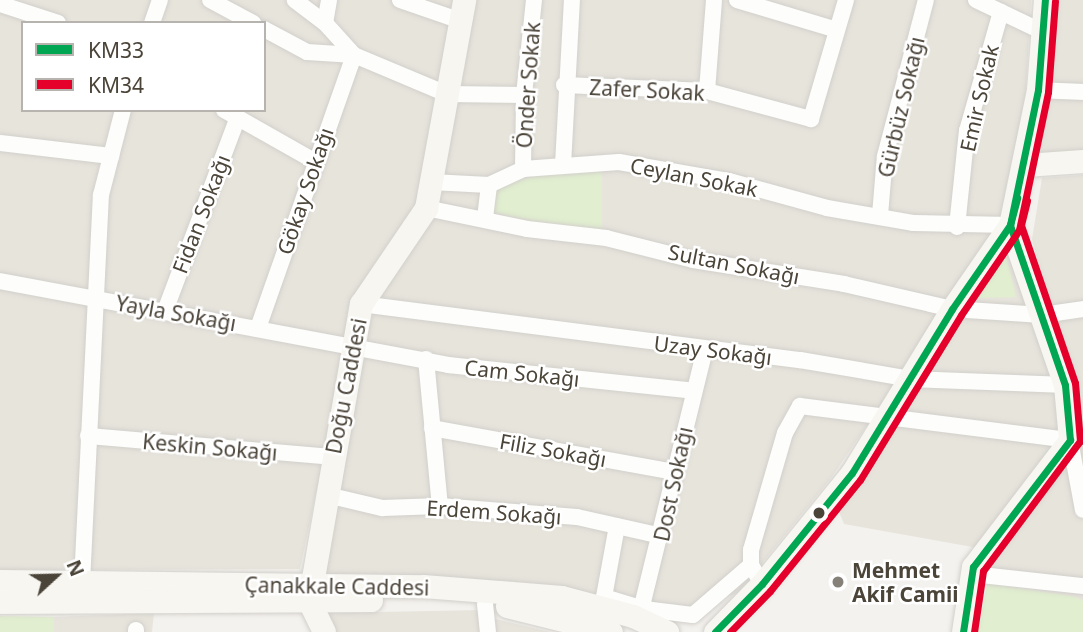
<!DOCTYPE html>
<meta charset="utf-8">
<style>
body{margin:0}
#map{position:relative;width:1083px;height:632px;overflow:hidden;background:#f4f2ee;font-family:"Noto Sans",sans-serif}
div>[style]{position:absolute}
.residential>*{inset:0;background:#e7e4dc}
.green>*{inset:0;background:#e1eecf}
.roads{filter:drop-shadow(0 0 2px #d2d0cb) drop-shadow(0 0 2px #d2d0cb)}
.street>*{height:16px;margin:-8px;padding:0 8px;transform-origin:8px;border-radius:8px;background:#fdfdfc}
.secondary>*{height:23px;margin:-11.5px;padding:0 11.5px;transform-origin:11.5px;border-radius:11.5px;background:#f7f6f1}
.bus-1>*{height:7px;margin:-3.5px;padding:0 3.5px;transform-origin:3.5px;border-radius:3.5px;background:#00a651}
.bus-2>*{height:7px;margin:-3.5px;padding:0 3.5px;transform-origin:3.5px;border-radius:3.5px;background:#e4002b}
.dots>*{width:19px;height:19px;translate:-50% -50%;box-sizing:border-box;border:4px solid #fff;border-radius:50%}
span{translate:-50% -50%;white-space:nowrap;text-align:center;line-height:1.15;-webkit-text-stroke:5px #fff;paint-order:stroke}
.street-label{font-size:21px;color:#4b4439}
.poi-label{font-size:21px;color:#4b4439;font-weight:700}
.left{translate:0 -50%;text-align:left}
.legend{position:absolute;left:21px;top:21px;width:245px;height:91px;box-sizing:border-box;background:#fff;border:2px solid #b7b4b0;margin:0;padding:9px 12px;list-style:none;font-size:21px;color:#4b4439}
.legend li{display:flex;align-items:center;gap:14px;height:35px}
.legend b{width:35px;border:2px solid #b7b4b0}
.north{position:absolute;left:21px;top:541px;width:70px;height:70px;-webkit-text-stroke:5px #fff;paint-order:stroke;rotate:68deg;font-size:19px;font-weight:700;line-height:28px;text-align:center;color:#4b4439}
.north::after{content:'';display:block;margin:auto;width:24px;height:32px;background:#4b4439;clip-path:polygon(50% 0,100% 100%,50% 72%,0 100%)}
</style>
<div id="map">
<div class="residential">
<i style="clip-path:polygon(evenodd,0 0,456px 0,419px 205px,356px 304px,300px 569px,0 570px,0 0,23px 23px,264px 23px,264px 110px,23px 110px,23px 23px)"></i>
<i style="clip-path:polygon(470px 0,1031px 0,1021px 175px,993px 240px,831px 478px,738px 593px,684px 610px,323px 574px,344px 424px,377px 297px,419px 231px)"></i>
<i style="clip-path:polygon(1049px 0,1083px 0,1083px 152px,1039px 154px)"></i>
<i style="clip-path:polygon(1083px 175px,1083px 439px,1032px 239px,1042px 178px)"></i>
<i style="clip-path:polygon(1006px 244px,1068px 421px,1067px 449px,978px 548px,844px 524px,838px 509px)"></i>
<i style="clip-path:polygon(1083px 445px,1083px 601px,987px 583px,993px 554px)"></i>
<i style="clip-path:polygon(480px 610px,482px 632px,333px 632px,329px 613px)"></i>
<i style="clip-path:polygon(154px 613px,152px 632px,54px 632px,54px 617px)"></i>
<i style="clip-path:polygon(495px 619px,550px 632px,496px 632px)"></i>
</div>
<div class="green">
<i style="clip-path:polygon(602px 171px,602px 231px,546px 225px,493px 212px,495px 189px,538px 174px)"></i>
<i style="clip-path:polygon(1002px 256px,1006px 256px,1016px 297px,976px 298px,974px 294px)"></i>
<i style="clip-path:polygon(987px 583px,1076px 597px,1083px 601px,1083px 632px,978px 632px)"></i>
<i style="clip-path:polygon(0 616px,54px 617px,54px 632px,0 632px)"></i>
</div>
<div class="roads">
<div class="street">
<i style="left:210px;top:0;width:49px;rotate:28.1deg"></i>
<i style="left:400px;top:0;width:65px;rotate:19deg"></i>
<i style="left:737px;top:0;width:104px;rotate:16.7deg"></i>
<i style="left:976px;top:0;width:74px;rotate:25.5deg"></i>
<i style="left:0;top:4px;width:61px;rotate:18.1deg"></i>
<i style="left:152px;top:23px;width:24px;rotate:-71deg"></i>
<i style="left:325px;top:23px;width:23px;rotate:-80deg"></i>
<i style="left:264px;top:29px;width:49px;rotate:28.1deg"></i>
<i style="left:307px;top:52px;width:47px;rotate:3.7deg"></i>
<i style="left:354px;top:55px;width:101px;rotate:22.8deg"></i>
<i style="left:447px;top:94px;width:77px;rotate:0.7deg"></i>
<i style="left:564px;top:85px;width:143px;rotate:2.4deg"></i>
<i style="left:707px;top:91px;width:108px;rotate:15.1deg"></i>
<i style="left:811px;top:119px;width:124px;rotate:-73.6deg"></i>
<i style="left:1038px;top:90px;width:45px;rotate:2.5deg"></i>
<i style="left:707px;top:91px;width:91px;rotate:-85.6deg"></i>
<i style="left:224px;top:110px;width:103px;rotate:29.5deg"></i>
<i style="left:0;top:143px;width:112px;rotate:6.7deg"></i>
<i style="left:563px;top:165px;width:165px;rotate:-86.9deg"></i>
<i style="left:523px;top:169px;width:74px;rotate:-89.2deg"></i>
<i style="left:524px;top:95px;width:96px;rotate:-84deg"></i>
<i style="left:431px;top:182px;width:58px;rotate:3deg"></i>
<i style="left:489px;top:185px;width:38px;rotate:-25deg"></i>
<i style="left:523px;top:169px;width:96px;rotate:-4.2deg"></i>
<i style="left:619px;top:162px;width:112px;rotate:9.8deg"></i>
<i style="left:729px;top:181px;width:102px;rotate:15.4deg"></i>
<i style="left:827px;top:208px;width:87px;rotate:9.9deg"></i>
<i style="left:913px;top:223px;width:97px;rotate:1.2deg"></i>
<i style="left:426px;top:208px;width:103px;rotate:11.7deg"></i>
<i style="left:527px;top:229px;width:80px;rotate:6.5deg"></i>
<i style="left:606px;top:238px;width:90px;rotate:14.2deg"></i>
<i style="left:693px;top:260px;width:153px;rotate:9deg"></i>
<i style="left:844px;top:284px;width:111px;rotate:13deg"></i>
<i style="left:952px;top:309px;width:90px;rotate:3.8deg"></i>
<i style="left:1042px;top:315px;width:41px;rotate:-8.3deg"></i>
<i style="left:880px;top:215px;width:59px;rotate:-85.2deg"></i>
<i style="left:885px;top:156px;width:161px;rotate:-75.3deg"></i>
<i style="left:485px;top:218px;width:33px;rotate:-83deg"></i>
<i style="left:957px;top:227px;width:97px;rotate:-84.1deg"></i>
<i style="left:967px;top:131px;width:124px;rotate:-74.1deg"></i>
<i style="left:0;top:281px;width:456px;rotate:10.6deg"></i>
<i style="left:448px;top:365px;width:247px;rotate:6deg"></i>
<i style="left:361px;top:304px;width:443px;rotate:7.3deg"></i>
<i style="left:800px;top:360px;width:113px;rotate:9.7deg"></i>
<i style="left:911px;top:379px;width:154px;rotate:2.2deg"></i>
<i style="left:165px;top:311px;width:207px;rotate:-69.4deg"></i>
<i style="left:258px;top:328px;width:289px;rotate:-70.6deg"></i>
<i style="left:354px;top:55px;width:43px;rotate:-132.2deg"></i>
<i style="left:325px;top:23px;width:38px;rotate:-143deg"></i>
<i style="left:426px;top:359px;width:148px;rotate:84.6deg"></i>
<i style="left:432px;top:428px;width:246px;rotate:10.3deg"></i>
<i style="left:88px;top:436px;width:245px;rotate:4.9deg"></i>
<i style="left:1070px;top:440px;width:71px;rotate:79.5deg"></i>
<i style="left:327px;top:495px;width:57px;rotate:13.3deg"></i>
<i style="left:382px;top:508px;width:58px;rotate:-2deg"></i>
<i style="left:440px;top:506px;width:137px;rotate:4.6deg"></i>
<i style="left:577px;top:517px;width:86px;rotate:12.7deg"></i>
<i style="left:617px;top:526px;width:72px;rotate:100.4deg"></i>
<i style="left:604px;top:597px;width:42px;rotate:16.7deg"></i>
<i style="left:644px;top:609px;width:49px;rotate:7deg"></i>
<i style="left:693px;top:615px;width:77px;rotate:-40.8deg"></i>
<i style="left:972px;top:574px;width:112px;rotate:6.2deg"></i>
<i style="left:82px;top:582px;width:387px;rotate:-87.2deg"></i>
<i style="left:101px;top:195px;width:88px;rotate:-75.5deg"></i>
<i style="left:762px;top:584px;width:22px;rotate:-120deg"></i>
<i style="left:751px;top:565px;width:15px;rotate:-90deg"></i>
<i style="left:751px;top:550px;width:122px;rotate:-73.8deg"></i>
<i style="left:785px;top:433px;width:31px;rotate:-61deg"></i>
<i style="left:800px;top:406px;width:272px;rotate:7.2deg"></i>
<i style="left:485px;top:604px;width:28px;rotate:84deg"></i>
<i style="left:639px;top:618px;width:277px;rotate:-76.2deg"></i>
<i style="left:136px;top:632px;width:2px;rotate:-90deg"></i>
</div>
<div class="secondary">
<i style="left:1025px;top:165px;width:58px;rotate:-3.9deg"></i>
<i style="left:0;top:581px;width:423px;rotate:0.7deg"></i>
<i style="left:423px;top:586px;width:139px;rotate:4.5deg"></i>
<i style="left:562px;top:597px;width:73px;rotate:15deg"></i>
<i style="left:633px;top:616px;width:38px;rotate:25deg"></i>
<i style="left:309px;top:601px;width:302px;rotate:-80.1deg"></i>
<i style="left:361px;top:304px;width:116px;rotate:-55.9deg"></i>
<i style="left:426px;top:208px;width:211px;rotate:-79.6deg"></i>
<i style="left:309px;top:601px;width:34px;rotate:64deg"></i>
<i style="left:0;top:602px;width:371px;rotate:-0.3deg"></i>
<i style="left:507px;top:606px;width:107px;rotate:14deg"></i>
<i style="left:715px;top:632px;width:67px;rotate:-45.6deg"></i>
<i style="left:762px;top:584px;width:143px;rotate:-51deg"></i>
<i style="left:852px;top:473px;width:192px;rotate:-58.6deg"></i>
<i style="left:952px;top:309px;width:102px;rotate:-55.4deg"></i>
<i style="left:963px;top:632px;width:66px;rotate:-81.3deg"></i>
<i style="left:973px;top:567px;width:160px;rotate:-52.6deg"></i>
<i style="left:1070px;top:440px;width:55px;rotate:-95.2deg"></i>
<i style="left:1065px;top:385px;width:169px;rotate:-109deg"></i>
<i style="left:1010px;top:225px;width:138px;rotate:-78.3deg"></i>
<i style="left:1038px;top:90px;width:90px;rotate:-85.6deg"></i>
</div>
</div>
<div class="bus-1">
<i style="left:715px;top:632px;width:67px;rotate:-45.6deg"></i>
<i style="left:762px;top:584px;width:143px;rotate:-51deg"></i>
<i style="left:852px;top:473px;width:192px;rotate:-58.6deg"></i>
<i style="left:952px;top:309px;width:102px;rotate:-55.4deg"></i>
<i style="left:1010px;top:225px;width:138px;rotate:-78.3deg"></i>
<i style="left:1038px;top:90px;width:90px;rotate:-85.6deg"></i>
<i style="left:963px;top:632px;width:66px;rotate:-81.3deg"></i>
<i style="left:973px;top:567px;width:160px;rotate:-52.6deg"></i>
<i style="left:1070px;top:440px;width:55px;rotate:-95.2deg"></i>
<i style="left:1065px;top:385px;width:169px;rotate:-109deg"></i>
<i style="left:1010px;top:225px;width:28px;rotate:-75deg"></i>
</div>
<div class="bus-2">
<i style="left:730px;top:632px;width:57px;rotate:-45.7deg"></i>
<i style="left:770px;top:591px;width:143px;rotate:-51deg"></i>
<i style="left:860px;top:480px;width:193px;rotate:-58.5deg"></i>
<i style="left:961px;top:315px;width:103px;rotate:-55.7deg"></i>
<i style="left:1019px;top:230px;width:141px;rotate:-78.1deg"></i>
<i style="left:1048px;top:92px;width:91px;rotate:-85.6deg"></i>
<i style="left:974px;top:632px;width:62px;rotate:-81.6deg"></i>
<i style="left:983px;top:571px;width:162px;rotate:-53.3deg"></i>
<i style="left:1080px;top:441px;width:58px;rotate:-94.9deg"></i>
<i style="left:1075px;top:383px;width:167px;rotate:-108.9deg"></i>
<i style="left:1021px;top:225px;width:25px;rotate:-76deg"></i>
</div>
<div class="dots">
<i style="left:819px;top:513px;background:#4b4439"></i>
<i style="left:838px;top:582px;background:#868178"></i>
</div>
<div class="street-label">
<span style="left:528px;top:85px;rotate:-86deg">Önder Sokak</span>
<span style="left:647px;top:90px;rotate:3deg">Zafer Sokak</span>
<span style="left:979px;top:98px;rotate:-77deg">Emir Sokak</span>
<span style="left:901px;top:107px;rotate:-77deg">Gürbüz Sokağı</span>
<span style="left:694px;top:177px;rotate:11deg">Ceylan Sokak</span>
<span style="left:305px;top:191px;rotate:-71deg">Gökay Sokağı</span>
<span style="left:201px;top:214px;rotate:-69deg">Fidan Sokağı</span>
<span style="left:734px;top:264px;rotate:11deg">Sultan Sokağı</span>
<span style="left:176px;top:313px;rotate:10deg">Yayla Sokağı</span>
<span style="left:713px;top:350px;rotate:7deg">Uzay Sokağı</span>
<span style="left:522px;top:373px;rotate:6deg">Cam Sokağı</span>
<span style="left:346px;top:386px;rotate:-79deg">Doğu Caddesi</span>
<span style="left:210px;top:447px;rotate:5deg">Keskin Sokağı</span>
<span style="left:553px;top:450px;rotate:10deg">Filiz Sokağı</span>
<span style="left:673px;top:484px;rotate:-78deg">Dost Sokağı</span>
<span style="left:494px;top:512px;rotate:4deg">Erdem Sokağı</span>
<span style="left:337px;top:586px;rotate:1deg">Çanakkale Caddesi</span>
</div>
<div class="poi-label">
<span class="left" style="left:852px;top:582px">Mehmet<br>Akif Camii</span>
</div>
<ul class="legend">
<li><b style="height:9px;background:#00a651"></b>KM33</li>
<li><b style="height:9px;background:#e4002b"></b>KM34</li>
</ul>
<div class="north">N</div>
</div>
